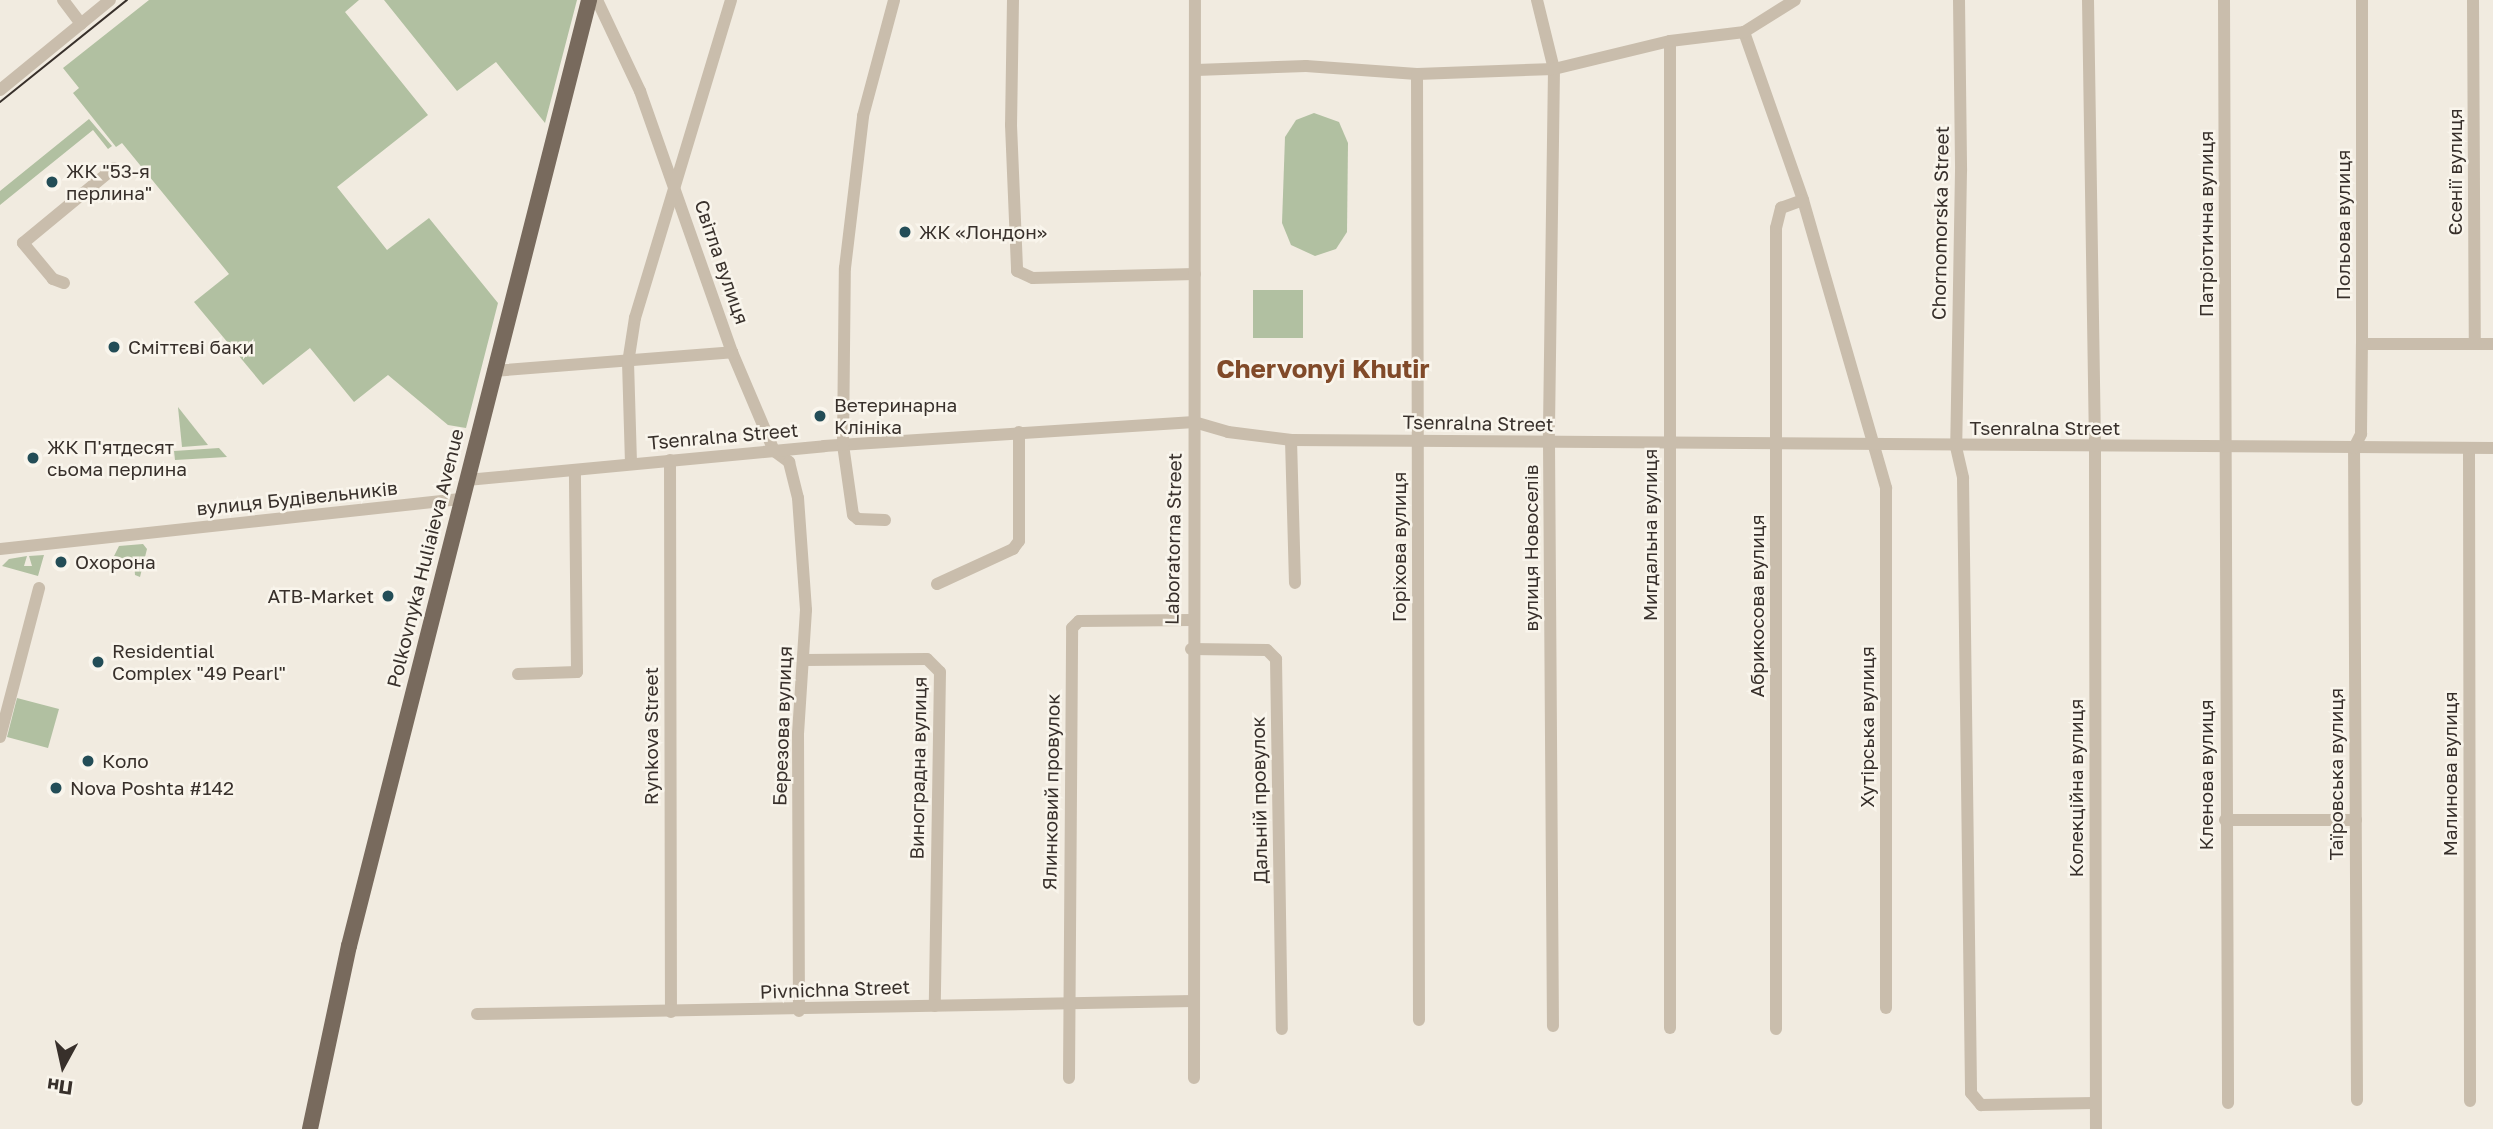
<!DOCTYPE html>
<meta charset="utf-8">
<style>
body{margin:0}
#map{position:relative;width:2493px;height:1129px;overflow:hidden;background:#f1ebe0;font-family:"Golos Text",sans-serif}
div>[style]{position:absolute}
.green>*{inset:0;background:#b1c0a1}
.minor>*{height:12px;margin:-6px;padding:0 6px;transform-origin:6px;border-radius:6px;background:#c9bdac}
.major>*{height:16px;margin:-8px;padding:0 8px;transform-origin:8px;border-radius:8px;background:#786a5d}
.tram>*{height:2px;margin:-1px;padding:0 1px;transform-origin:1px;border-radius:1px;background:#38302b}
.dots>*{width:19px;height:19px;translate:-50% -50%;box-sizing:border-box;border:4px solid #f9f5ec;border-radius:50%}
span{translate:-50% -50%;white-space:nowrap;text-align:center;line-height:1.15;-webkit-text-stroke:5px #f9f5ec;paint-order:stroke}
.poi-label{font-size:19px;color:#38302b}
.left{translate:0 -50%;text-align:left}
.right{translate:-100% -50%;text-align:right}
.street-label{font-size:19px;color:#38302b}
.district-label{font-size:26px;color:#814a29;font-weight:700}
.north{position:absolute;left:28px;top:1031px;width:70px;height:70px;-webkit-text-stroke:5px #f9f5ec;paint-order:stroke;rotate:188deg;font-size:19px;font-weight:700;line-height:28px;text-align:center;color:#38302b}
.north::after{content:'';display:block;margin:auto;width:24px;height:32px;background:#38302b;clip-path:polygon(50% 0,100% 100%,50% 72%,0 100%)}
</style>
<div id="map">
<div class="green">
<i style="clip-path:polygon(149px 0,359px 0,345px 12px,428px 115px,337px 187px,387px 250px,429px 218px,498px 303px,466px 428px,448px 425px,388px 375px,354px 402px,310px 348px,263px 385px,194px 302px,229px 274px,122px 143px,116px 147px,73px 93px,79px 88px,63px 68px)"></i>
<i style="clip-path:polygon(384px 0,577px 0,545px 123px,496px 62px,457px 91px)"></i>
<i style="clip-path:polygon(1314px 113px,1339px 122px,1348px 143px,1347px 232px,1336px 249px,1315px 256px,1291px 245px,1282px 223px,1285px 137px,1296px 120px)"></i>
<i style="clip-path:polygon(89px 119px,112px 146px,108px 149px,93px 130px,0 205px,0 191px)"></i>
<i style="clip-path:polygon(1253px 290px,1303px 290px,1303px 338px,1253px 338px)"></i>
<i style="clip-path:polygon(178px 407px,208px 445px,182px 447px)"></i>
<i style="clip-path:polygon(219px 448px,227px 457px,175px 460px,174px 451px)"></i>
<i style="clip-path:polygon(143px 544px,147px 549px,140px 577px,135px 575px,134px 561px,114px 556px,119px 546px)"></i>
<i style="clip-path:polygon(44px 555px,38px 576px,2px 566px,9px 559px,27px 556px,24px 566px,32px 566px,29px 556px)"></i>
<i style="clip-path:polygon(17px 698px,59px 709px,48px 748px,7px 737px)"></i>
</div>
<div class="minor">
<i style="left:63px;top:0;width:30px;rotate:53deg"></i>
<i style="left:597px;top:0;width:101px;rotate:64.7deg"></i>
<i style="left:640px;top:91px;width:277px;rotate:70.6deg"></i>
<i style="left:732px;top:352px;width:108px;rotate:67deg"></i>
<i style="left:774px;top:451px;width:19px;rotate:36deg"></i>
<i style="left:789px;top:462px;width:37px;rotate:76deg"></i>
<i style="left:798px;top:498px;width:112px;rotate:85.9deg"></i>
<i style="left:806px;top:610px;width:123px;rotate:93.7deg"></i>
<i style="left:798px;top:733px;width:278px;rotate:89.8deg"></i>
<i style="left:1013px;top:0;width:125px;rotate:90.9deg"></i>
<i style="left:1011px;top:125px;width:146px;rotate:87.6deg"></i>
<i style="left:1017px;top:271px;width:17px;rotate:24deg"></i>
<i style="left:1033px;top:278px;width:162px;rotate:-1.4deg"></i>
<i style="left:1537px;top:0;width:71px;rotate:76.2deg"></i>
<i style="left:1554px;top:69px;width:374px;rotate:90.8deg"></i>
<i style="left:1549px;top:443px;width:583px;rotate:89.61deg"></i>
<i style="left:1959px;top:0;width:171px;rotate:89.3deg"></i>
<i style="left:1961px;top:171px;width:276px;rotate:91deg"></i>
<i style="left:1956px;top:447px;width:32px;rotate:77deg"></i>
<i style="left:1963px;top:478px;width:615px;rotate:89.25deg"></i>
<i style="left:1971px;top:1093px;width:16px;rotate:50deg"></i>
<i style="left:1981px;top:1105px;width:114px;rotate:-1deg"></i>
<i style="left:2088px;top:0;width:447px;rotate:89.1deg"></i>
<i style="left:2095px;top:447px;width:682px;rotate:89.92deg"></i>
<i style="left:2224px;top:0;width:1103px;rotate:89.79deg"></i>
<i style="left:2473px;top:0;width:344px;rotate:89.7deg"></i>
<i style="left:1744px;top:32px;width:178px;rotate:70.6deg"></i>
<i style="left:1803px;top:200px;width:300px;rotate:73.9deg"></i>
<i style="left:1886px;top:488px;width:520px;rotate:90deg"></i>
<i style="left:1670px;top:41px;width:987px;rotate:90deg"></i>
<i style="left:1196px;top:70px;width:110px;rotate:-2.1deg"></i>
<i style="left:1306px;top:66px;width:111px;rotate:4.1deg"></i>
<i style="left:1417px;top:74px;width:137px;rotate:-2.1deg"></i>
<i style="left:1554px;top:69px;width:119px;rotate:-13.6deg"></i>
<i style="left:1670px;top:41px;width:75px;rotate:-6.9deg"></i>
<i style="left:1744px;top:32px;width:60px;rotate:-32.1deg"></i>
<i style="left:1417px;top:74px;width:946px;rotate:89.88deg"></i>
<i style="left:0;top:90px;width:142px;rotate:-39.3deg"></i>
<i style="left:64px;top:283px;width:12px;rotate:-160deg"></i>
<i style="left:53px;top:279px;width:47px;rotate:-129.8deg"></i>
<i style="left:23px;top:243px;width:118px;rotate:-39.5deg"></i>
<i style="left:2362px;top:344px;width:131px"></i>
<i style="left:493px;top:371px;width:240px;rotate:-4.5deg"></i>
<i style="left:1291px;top:440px;width:143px;rotate:88.4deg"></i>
<i style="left:2469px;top:448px;width:653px;rotate:89.91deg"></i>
<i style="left:670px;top:460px;width:552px;rotate:89.9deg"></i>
<i style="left:631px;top:463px;width:100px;rotate:-91.7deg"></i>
<i style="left:628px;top:363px;width:46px;rotate:-81.2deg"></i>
<i style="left:635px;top:318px;width:332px;rotate:-73.2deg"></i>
<i style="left:467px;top:480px;width:359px;rotate:-5.4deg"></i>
<i style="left:824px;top:446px;width:371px;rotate:-3.7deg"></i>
<i style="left:1194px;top:422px;width:35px;rotate:16deg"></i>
<i style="left:1228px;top:432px;width:64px;rotate:7.2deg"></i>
<i style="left:1291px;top:440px;width:1202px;rotate:0.38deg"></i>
<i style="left:885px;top:520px;width:27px;rotate:-178deg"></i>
<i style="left:858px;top:519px;width:6px;rotate:-141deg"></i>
<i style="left:853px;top:515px;width:71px;rotate:-98.1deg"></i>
<i style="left:843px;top:445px;width:177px;rotate:-89.4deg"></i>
<i style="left:845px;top:268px;width:153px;rotate:-83.2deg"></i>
<i style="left:863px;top:116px;width:120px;rotate:-75deg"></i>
<i style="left:0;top:549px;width:465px;rotate:-6.2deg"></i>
<i style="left:937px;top:584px;width:84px;rotate:-24.7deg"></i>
<i style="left:1013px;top:549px;width:10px;rotate:-53deg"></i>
<i style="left:1019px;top:541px;width:109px;rotate:-90deg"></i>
<i style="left:1191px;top:649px;width:76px;rotate:0.8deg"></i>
<i style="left:1267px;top:650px;width:13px;rotate:45deg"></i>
<i style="left:1276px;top:659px;width:370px;rotate:89.1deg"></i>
<i style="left:805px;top:660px;width:122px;rotate:-0.5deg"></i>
<i style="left:927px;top:659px;width:18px;rotate:45deg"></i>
<i style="left:940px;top:672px;width:334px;rotate:90.9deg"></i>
<i style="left:518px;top:674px;width:59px;rotate:-1.9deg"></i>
<i style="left:577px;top:672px;width:202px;rotate:-90.6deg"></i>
<i style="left:0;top:737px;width:154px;rotate:-75.3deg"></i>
<i style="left:2225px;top:820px;width:131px"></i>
<i style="left:477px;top:1014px;width:716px;rotate:-1.04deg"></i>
<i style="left:1776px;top:1029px;width:801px;rotate:-90deg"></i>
<i style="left:1776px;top:228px;width:21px;rotate:-76deg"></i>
<i style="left:1781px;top:208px;width:23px;rotate:-20deg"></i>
<i style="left:1069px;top:1078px;width:450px;rotate:-89.6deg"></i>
<i style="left:1072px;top:628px;width:10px;rotate:-45deg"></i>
<i style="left:1079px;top:621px;width:112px;rotate:-0.5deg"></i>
<i style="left:1194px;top:1078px;width:1078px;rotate:-89.95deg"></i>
<i style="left:2357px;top:1100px;width:652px;rotate:-90.26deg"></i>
<i style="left:2354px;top:448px;width:16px;rotate:-63deg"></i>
<i style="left:2361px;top:434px;width:90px;rotate:-89.4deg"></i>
<i style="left:2362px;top:344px;width:344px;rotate:-90deg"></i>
</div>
<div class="major">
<i style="left:310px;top:1129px;width:187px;rotate:-78deg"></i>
<i style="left:349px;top:946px;width:976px;rotate:-75.76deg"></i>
</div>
<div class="tram">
<i style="left:0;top:102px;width:163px;rotate:-38.8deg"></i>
</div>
<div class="dots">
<i style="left:52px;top:182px;background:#234d57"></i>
<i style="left:905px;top:232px;background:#234d57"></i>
<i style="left:114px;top:347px;background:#234d57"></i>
<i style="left:820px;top:416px;background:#234d57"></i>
<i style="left:33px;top:458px;background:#234d57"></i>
<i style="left:61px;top:562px;background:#234d57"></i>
<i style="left:388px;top:596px;background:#234d57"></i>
<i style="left:98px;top:662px;background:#234d57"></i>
<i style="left:88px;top:761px;background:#234d57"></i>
<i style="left:56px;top:788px;background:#234d57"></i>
</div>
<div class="poi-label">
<span class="left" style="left:66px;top:182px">ЖК "53-я<br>перлина"</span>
<span class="left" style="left:919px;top:232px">ЖК «Лондон»</span>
<span class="left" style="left:128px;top:347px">Сміттєві баки</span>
<span class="left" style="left:834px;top:416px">Ветеринарна<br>Клініка</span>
<span class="left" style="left:47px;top:458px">ЖК П'ятдесят<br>сьома перлина</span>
<span class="left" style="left:75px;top:562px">Охорона</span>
<span class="right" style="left:374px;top:596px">ATB-Market</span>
<span class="left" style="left:112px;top:662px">Residential<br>Complex "49 Pearl"</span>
<span class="left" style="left:102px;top:761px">Коло</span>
<span class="left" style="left:70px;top:788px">Nova Poshta #142</span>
</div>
<div class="street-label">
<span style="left:2455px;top:172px;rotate:-90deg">Єсенії вулиця</span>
<span style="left:1940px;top:223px;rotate:-89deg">Chornomorska Street</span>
<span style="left:2206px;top:224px;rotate:-90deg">Патріотична вулиця</span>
<span style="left:2343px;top:225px;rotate:-90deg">Польова вулиця</span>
<span style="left:722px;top:262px;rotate:71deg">Світла вулиця</span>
<span style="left:1478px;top:423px;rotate:1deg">Tsenralna Street</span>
<span style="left:2045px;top:428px">Tsenralna Street</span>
<span style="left:723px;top:436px;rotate:-5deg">Tsenralna Street</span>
<span style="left:297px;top:498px;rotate:-6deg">вулиця Будівельників</span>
<span style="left:1650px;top:535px;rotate:-90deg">Мигдальна вулиця</span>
<span style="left:1173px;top:539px;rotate:-89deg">Laboratorna Street</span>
<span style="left:1399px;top:547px;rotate:-90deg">Горіхова вулиця</span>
<span style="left:1531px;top:548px;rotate:-90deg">вулиця Новоселів</span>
<span style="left:425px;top:558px;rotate:-76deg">Polkovnyka Huliaieva Avenue</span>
<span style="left:1757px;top:606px;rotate:-90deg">Абрикосова вулиця</span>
<span style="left:782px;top:726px;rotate:-88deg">Березова вулиця</span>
<span style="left:1867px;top:727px;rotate:-90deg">Хутірська вулиця</span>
<span style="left:651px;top:736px;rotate:-90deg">Rynkova Street</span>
<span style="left:918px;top:768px;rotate:-89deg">Виноградна вулиця</span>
<span style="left:2336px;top:774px;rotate:-90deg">Таїровська вулиця</span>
<span style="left:2450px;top:774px;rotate:-90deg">Малинова вулиця</span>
<span style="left:2206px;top:775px;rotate:-90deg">Кленова вулиця</span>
<span style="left:2076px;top:788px;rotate:-90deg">Колекційна вулиця</span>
<span style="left:1051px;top:792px;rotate:-89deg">Ялинковий провулок</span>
<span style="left:1259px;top:800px;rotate:-91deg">Дальній провулок</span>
<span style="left:835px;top:989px;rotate:-2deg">Pivnichna Street</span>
</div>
<div class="district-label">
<span style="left:1323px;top:369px">Chervonyi Khutir</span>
</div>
<div class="north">Пн</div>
</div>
